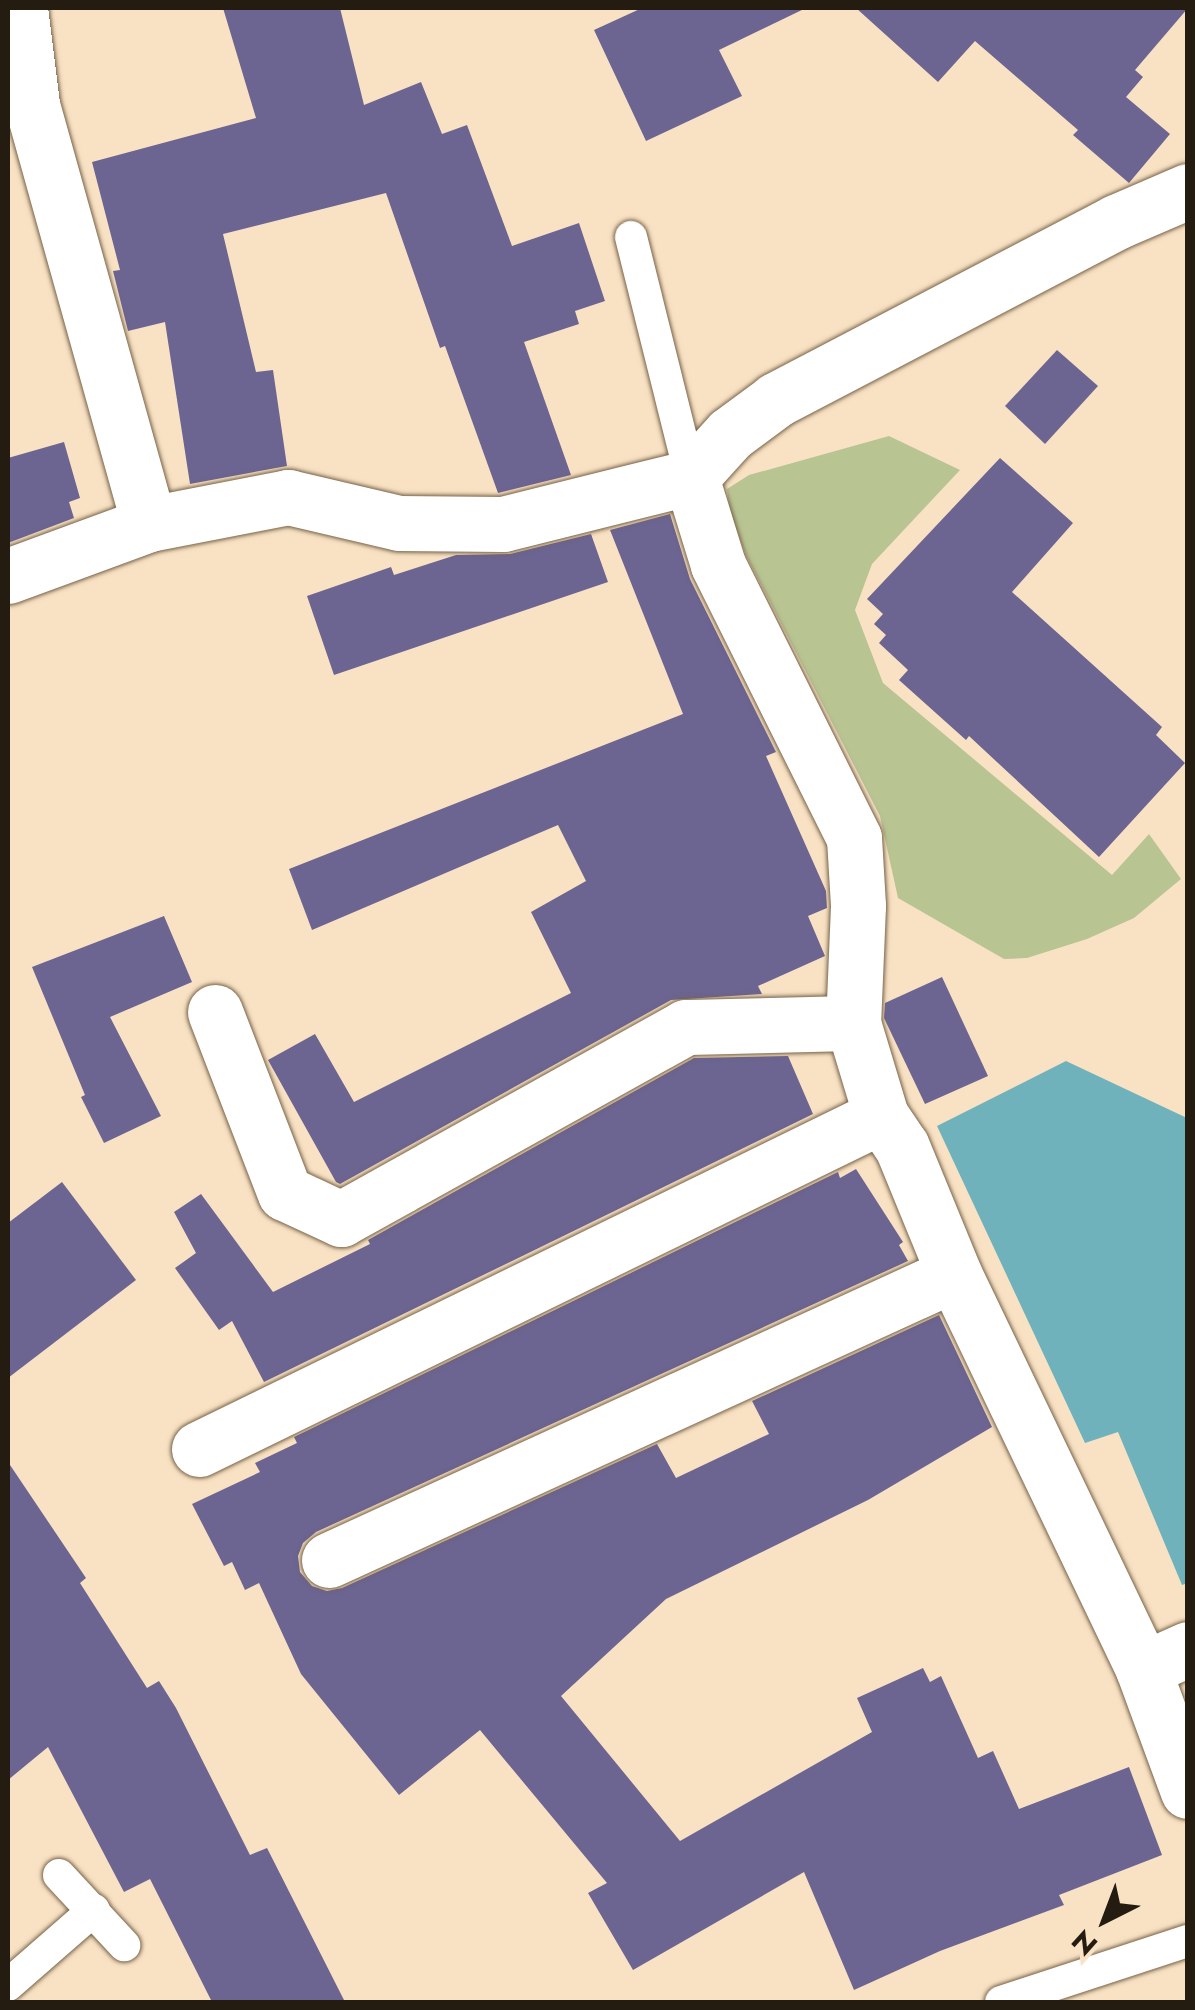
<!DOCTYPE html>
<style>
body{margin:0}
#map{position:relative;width:1195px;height:2010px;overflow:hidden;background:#f9e2c4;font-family:Jost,sans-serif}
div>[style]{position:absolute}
.green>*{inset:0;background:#b9c493}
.water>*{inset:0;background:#70b2bc}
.building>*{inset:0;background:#6c6491}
.roads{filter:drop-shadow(0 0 2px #776247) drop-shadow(0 0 2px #776247)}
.lane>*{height:32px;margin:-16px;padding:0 16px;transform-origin:16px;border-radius:16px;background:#fff}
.street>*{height:55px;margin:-27.5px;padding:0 27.5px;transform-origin:27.5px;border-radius:27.5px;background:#fff}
span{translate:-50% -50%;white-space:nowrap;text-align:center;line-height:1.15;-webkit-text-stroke:9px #f9e2c4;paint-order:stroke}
.frame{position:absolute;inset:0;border:10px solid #251c11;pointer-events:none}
.north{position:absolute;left:1055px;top:1870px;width:100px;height:100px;-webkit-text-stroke:8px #f9e2c4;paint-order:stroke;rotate:222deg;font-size:28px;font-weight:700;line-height:40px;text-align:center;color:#251c11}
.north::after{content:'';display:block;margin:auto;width:35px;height:45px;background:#251c11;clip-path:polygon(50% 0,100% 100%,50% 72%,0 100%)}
</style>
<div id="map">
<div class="green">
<i style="clip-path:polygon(889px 436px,960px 470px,872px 564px,855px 610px,883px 683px,1112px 875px,1149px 834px,1181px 879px,1134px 918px,1087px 939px,1027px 958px,1004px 959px,898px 898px,880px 816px,746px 555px,730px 512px,727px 489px,749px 475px)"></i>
</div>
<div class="water">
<i style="clip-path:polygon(1066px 1061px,1187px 1118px,1188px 1583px,1182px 1585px,1118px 1432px,1085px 1443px,937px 1126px)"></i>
</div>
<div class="building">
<i style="clip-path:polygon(223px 8px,340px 8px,364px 105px,421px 82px,442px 134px,467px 125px,512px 246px,579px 223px,605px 301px,575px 311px,579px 324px,524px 342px,571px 475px,498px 493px,445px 346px,440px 348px,386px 193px,223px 234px,256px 372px,273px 370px,287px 466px,190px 484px,165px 322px,128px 331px,113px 271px,120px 270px,92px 162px,256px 118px)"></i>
<i style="clip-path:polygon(642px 8px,806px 8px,719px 50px,742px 96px,646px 141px,594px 30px)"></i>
<i style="clip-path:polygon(856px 8px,1188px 8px,1135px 70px,1143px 77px,1126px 97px,1170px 134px,1129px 183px,1073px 135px,1078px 130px,975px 41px,938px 82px)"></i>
<i style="clip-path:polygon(1057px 350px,1098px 386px,1045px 444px,1005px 406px)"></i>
<i style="clip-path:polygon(64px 442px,80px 498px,69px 502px,74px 518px,8px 543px,8px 458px)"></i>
<i style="clip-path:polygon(1000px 458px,1073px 523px,1012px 592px,1162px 727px,1156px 735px,1185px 763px,1099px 857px,969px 736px,966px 740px,899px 680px,908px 670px,879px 643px,886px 635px,874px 624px,883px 614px,867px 599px)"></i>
<i style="clip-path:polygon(670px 514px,690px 579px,773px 746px,776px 752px,766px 756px,826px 891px,827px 908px,808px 916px,825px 956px,758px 986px,762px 994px,671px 1000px,340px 1184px,336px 1182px,268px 1060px,315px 1034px,354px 1102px,571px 993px,531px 912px,586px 881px,558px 825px,312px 930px,289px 869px,683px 714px,610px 530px)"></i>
<i style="clip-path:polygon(591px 534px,608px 582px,334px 675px,307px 596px,391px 567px,394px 575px,456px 555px,510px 554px)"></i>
<i style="clip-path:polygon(164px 916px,192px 982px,110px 1017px,161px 1116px,104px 1143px,81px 1097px,85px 1095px,32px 967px)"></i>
<i style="clip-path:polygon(942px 977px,988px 1076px,925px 1104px,884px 1018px,885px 1003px)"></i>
<i style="clip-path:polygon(788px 1056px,813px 1114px,264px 1382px,232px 1321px,219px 1330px,175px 1268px,196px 1253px,174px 1212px,201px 1194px,273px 1292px,370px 1244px,368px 1240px,694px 1058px)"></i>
<i style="clip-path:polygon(856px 1169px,903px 1242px,899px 1245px,908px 1261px,316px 1532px,303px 1543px,298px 1556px,300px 1572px,312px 1586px,327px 1591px,342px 1588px,657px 1444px,676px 1478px,769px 1434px,752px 1401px,939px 1315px,992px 1427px,868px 1500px,666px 1599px,561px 1696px,680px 1841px,872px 1732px,857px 1698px,923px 1668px,930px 1682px,941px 1676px,978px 1758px,993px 1751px,1019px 1809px,1129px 1767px,1162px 1855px,1059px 1895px,1064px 1905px,940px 1951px,854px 1990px,804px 1872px,633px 1970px,588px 1893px,607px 1883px,480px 1730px,399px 1795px,301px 1674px,259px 1583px,245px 1590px,232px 1562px,224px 1566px,192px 1504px,260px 1472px,255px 1463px,297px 1443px,294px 1437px,838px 1172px,840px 1178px)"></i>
<i style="clip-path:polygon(62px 1182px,136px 1280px,8px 1378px,8px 1223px)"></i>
<i style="clip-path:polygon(8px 1462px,86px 1578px,80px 1583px,147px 1688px,159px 1681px,176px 1708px,250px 1855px,267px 1848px,345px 2002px,212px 2002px,150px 1879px,124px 1892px,48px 1747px,8px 1780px)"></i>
</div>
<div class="roads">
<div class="lane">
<i style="left:631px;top:237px;width:247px;rotate:76deg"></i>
<i style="left:59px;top:1875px;width:96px;rotate:47.1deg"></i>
<i style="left:8px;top:1985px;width:114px;rotate:-41.1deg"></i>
<i style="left:1001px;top:2002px;width:197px;rotate:-18.1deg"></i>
</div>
<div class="street">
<i style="left:20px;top:8px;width:98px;rotate:82.9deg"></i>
<i style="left:32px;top:105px;width:435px;rotate:74.4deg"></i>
<i style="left:1188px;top:191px;width:78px;rotate:156.7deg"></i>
<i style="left:1116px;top:222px;width:384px;rotate:152.4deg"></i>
<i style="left:776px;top:400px;width:57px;rotate:143.5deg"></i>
<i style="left:730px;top:434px;width:58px;rotate:132.2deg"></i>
<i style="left:691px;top:477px;width:92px;rotate:72.9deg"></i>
<i style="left:718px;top:565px;width:305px;rotate:63.5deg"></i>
<i style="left:854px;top:838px;width:68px;rotate:86.6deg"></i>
<i style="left:858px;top:906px;width:117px;rotate:92.4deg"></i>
<i style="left:853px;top:1023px;width:97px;rotate:73.2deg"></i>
<i style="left:881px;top:1116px;width:37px;rotate:56deg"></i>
<i style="left:902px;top:1147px;width:137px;rotate:67.7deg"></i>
<i style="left:954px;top:1274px;width:438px;rotate:64.4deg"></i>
<i style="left:1143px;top:1669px;width:130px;rotate:69.8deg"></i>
<i style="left:8px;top:576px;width:150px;rotate:-20.2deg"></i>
<i style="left:149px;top:524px;width:142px;rotate:-11deg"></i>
<i style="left:288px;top:497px;width:114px;rotate:13.2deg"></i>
<i style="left:399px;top:523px;width:104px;rotate:0.6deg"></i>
<i style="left:503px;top:524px;width:194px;rotate:-14deg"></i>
<i style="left:215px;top:1012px;width:194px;rotate:68.9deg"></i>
<i style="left:285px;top:1193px;width:62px;rotate:24.9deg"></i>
<i style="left:341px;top:1219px;width:395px;rotate:-29.1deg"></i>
<i style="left:686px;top:1027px;width:167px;rotate:-1.4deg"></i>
<i style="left:199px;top:1449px;width:759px;rotate:-26.02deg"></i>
<i style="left:329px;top:1560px;width:687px;rotate:-24.59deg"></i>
<i style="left:1143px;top:1669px;width:49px;rotate:-24deg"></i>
</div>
</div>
<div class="frame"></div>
<div class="north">N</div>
</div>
